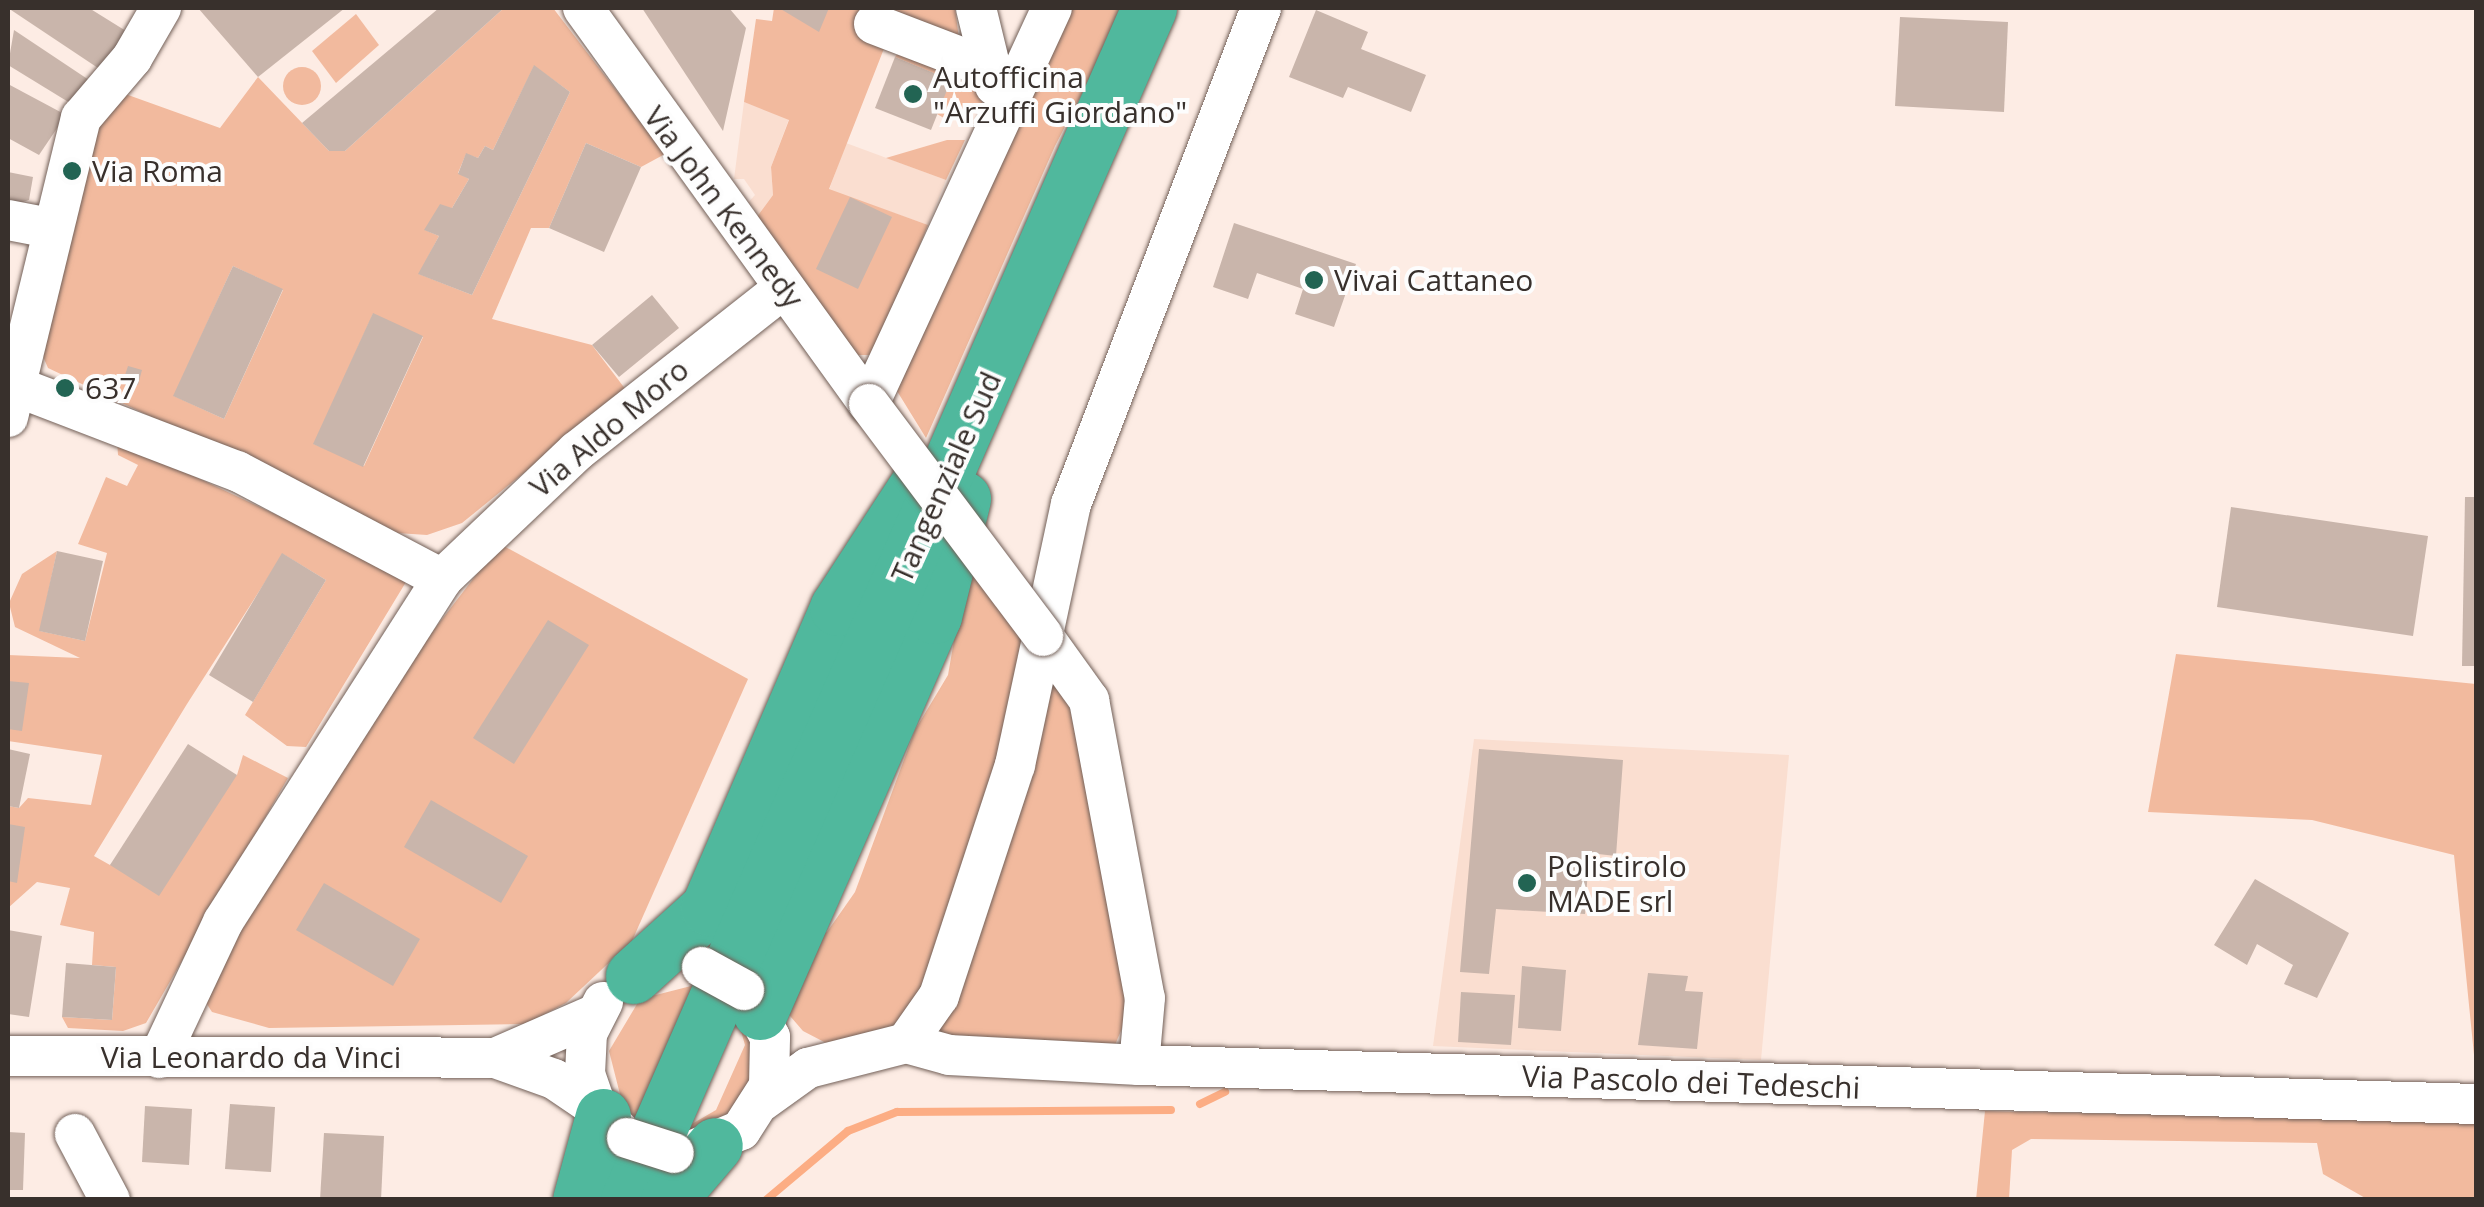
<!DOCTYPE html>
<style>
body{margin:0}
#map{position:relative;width:2484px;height:1207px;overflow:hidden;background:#fdece4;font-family:"Open Sans",sans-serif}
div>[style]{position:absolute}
.built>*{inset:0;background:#faded0}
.green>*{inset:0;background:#f2ba9e}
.round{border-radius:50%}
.stream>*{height:8px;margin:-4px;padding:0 4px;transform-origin:4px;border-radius:4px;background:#fcad84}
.building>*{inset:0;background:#c9b5ab}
.roads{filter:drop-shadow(0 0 2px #726058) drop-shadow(0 0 2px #726058)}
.minor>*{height:40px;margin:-20px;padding:0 20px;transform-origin:20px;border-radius:20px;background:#fff}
.highway>*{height:55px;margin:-27.5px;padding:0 27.5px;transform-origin:27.5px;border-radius:27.5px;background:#50b89d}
.bridges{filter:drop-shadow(0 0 2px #726058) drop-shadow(0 0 2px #726058)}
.minor-bridge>*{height:40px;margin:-20px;padding:0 20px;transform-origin:20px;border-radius:20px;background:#fff}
.dots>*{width:28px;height:28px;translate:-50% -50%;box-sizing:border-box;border:5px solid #fdfdfd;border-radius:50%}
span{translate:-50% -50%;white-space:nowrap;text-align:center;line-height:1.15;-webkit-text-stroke:8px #fdfdfd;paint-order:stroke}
.poi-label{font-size:30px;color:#38302c}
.left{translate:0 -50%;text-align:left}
.street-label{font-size:30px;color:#38302c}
.frame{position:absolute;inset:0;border:10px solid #38302c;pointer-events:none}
</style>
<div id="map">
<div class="built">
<i style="clip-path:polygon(744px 102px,789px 119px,771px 167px,773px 195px,756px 218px,746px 205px,755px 195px,744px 179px,734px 179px)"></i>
<i style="clip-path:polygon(846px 143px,946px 180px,928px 225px,829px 190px)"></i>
<i style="clip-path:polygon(1474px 739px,1789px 755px,1761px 1060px,1433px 1046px)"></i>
</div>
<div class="green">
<i style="clip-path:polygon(evenodd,504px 8px,553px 8px,665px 154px,641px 167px,586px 143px,549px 228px,531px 228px,492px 319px,592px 345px,626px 390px,462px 523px,427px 535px,397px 533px,48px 368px,42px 354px,79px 159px,117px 91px,220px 128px,258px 77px,329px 151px,345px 151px,504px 8px,534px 66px,570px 92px,472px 295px,419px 274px,439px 236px,425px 230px,452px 208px,469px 179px,458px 173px,466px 154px,478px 158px,485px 146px,493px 150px,534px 66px,504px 8px,233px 266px,283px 290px,224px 419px,174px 396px,233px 266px,504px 8px,373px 314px,423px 337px,364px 466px,314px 444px,373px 314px)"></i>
<i style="clip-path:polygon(774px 8px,955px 8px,960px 47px,885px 46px,829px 189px,928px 225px,875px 355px,856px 355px,756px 218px,773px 195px,771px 167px,789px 120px,744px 102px,756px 19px,772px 21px)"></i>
<i style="clip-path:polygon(1069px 8px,1126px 8px,1055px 146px,926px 438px,897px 391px)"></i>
<i style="clip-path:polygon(356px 14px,379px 45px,336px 83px,312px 51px)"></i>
<i style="clip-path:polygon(901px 50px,989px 84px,979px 111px,949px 121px,937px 114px,950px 80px,895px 57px)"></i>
<i class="round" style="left:283px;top:67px;width:38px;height:38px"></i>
<i style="clip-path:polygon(947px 140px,965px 140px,946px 180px,886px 158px)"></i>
<i style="clip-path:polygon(117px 440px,409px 577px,306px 747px,287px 746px,245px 715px,326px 580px,283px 554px,187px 704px,94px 856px,110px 865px,237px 775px,243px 755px,288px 778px,146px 1023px,123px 1031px,68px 1028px,62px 1017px,112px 1020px,116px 967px,92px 965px,94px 932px,60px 925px,70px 888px,37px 882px,8px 908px,8px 806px,19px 808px,28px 798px,91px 805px,102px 755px,8px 741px,8px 655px,80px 658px,15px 627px,9px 603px,22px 574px,57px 551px,40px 631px,85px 641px,107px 553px,78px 544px,106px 477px,127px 486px,138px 465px,118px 455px)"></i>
<i style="clip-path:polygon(500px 544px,748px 679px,632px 941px,566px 1003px,526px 1024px,269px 1028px,212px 1012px,203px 998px,209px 984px,256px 903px,399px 675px)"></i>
<i style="clip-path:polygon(968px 560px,1068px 700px,1131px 1007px,1115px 1045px,828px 1044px,803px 1031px,778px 1002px,795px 946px,827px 932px,855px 892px,915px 730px,948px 675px)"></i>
<i style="clip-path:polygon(2176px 654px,2476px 684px,2476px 1075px,2454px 855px,2312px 820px,2148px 812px)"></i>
<i style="clip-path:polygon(evenodd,699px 984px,751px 1015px,766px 1074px,736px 1126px,677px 1141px,624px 1110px,609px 1051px,640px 999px,699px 984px,693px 990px,735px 1010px,745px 1045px,716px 1110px,685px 1128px,640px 1109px,693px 990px)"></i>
<i style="clip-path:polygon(1985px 1111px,2330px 1119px,2476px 1113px,2476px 1199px,2367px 1199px,2323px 1174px,2317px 1143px,2031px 1139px,2012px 1150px,2009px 1199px,1976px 1200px)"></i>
</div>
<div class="stream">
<i style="left:1200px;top:1104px;width:28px;rotate:-26deg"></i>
<i style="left:766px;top:1200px;width:107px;rotate:-40.1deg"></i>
<i style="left:848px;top:1131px;width:53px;rotate:-21.2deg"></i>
<i style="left:897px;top:1112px;width:274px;rotate:-0.4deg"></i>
</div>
<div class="building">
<i style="clip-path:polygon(8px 8px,89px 8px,126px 31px,101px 70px)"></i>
<i style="clip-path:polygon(198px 8px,345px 8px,258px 77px)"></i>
<i style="clip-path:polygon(439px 8px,504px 8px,345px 151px,329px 151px,302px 123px)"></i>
<i style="clip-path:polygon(642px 8px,729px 8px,746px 28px,723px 131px)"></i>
<i style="clip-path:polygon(779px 8px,829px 8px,819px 32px)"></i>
<i style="clip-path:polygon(1316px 10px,1368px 32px,1361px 49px,1426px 75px,1411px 112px,1348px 87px,1343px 98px,1289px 77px)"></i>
<i style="clip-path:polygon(1900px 17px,2008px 22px,2004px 112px,1895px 106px)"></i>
<i style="clip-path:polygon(14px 30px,89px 80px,70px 103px,8px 65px)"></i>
<i style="clip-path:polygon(895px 57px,951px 80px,931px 130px,875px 108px)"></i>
<i style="clip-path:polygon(534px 65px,570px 92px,472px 295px,418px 274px,439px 236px,424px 230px,440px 204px,452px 208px,469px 179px,458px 174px,466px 153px,478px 158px,485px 146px,493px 150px)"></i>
<i style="clip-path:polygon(8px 84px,66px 115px,39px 155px,8px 138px)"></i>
<i style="clip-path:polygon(586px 143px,641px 167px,604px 252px,549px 228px)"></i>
<i style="clip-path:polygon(8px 172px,33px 177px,29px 200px,8px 207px)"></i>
<i style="clip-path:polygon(850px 197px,892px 217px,858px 289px,816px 269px)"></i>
<i style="clip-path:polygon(1234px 223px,1356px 264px,1334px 327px,1295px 314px,1303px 289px,1257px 273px,1248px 299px,1213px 287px)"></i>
<i style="clip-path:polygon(233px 266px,283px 289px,224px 419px,173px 396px)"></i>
<i style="clip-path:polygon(652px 295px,679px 328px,619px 377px,592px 345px)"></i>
<i style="clip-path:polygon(373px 313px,423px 336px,363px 467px,313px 444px)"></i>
<i style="clip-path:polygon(128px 366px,142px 370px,138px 385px,123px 381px)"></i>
<i style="clip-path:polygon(2465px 497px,2476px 497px,2476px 666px,2462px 666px)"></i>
<i style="clip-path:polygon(2231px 507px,2428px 536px,2413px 636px,2217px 607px)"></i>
<i style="clip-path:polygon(57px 551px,103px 561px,85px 641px,39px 631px)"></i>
<i style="clip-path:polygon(282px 553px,326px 580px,253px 702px,209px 675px)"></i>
<i style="clip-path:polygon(548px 620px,589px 645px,514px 764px,473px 738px)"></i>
<i style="clip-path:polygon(8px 681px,29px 683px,22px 731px,8px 729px)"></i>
<i style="clip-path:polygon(188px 744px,237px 775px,159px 896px,110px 865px)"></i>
<i style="clip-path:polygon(8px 749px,30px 754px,19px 808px,8px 806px)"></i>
<i style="clip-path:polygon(1479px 749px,1623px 760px,1616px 856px,1589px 853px,1585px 914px,1496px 909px,1489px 974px,1460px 972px)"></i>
<i style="clip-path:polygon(431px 800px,528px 856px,501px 903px,404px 847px)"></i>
<i style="clip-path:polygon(8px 824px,25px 827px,17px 883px,8px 881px)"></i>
<i style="clip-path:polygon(2255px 879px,2349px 933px,2317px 998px,2284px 984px,2293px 965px,2257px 944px,2247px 965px,2214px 945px)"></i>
<i style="clip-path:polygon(324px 883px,420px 939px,393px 986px,296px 930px)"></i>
<i style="clip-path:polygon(8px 930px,42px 936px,29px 1017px,8px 1014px)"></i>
<i style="clip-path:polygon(66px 963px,116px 967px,112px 1020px,62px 1017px)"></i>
<i style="clip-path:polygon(1522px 966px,1566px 970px,1561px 1031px,1518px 1028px)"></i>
<i style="clip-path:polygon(1648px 973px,1688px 976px,1685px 991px,1703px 992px,1697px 1049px,1638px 1045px)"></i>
<i style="clip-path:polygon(1461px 992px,1515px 995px,1511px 1045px,1458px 1042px)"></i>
<i style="clip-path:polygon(230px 1104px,275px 1107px,271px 1172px,225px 1169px)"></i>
<i style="clip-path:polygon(145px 1106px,192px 1109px,189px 1165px,142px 1162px)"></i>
<i style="clip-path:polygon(8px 1132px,25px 1133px,23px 1190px,8px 1190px)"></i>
<i style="clip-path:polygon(324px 1133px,384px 1136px,381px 1200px,320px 1200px)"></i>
</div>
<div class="roads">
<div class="minor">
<i style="left:583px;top:8px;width:488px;rotate:54.2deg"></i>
<i style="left:869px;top:404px;width:436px;rotate:-65.2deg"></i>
<i style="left:976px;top:8px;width:80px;rotate:76.3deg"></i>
<i style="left:874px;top:24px;width:125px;rotate:21deg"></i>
<i style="left:8px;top:220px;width:43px;rotate:10.8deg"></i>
<i style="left:15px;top:386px;width:238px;rotate:21deg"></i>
<i style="left:237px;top:471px;width:232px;rotate:27.8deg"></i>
<i style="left:8px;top:417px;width:308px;rotate:-76.3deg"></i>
<i style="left:81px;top:118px;width:79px;rotate:-49.6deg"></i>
<i style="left:132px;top:58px;width:58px;rotate:-59.9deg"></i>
<i style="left:1043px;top:636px;width:79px;rotate:54.3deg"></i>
<i style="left:1089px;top:700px;width:303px;rotate:79.4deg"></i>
<i style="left:1145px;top:998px;width:67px;rotate:95.1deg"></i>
<i style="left:603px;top:1002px;width:35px;rotate:117deg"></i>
<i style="left:587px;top:1033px;width:41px;rotate:92.8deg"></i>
<i style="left:585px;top:1074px;width:36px;rotate:71deg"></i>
<i style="left:597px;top:1108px;width:39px;rotate:46deg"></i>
<i style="left:906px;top:1043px;width:45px;rotate:15.6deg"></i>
<i style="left:949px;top:1055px;width:190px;rotate:3deg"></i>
<i style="left:1139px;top:1065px;width:1338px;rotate:1.67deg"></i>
<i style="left:8px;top:1056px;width:487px;rotate:0.2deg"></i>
<i style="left:495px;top:1058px;width:108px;rotate:-23.5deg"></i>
<i style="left:159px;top:1058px;width:150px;rotate:-64.8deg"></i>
<i style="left:223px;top:922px;width:407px;rotate:-57.4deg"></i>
<i style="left:442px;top:579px;width:186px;rotate:-43.5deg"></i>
<i style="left:577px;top:451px;width:263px;rotate:-38.2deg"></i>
<i style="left:495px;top:1058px;width:63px;rotate:19.6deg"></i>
<i style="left:554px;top:1079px;width:52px;rotate:34deg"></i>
<i style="left:762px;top:1101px;width:57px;rotate:-35.7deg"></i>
<i style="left:808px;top:1068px;width:101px;rotate:-14.3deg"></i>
<i style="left:906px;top:1043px;width:57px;rotate:-54.9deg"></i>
<i style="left:939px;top:996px;width:243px;rotate:-71.8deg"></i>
<i style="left:1015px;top:765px;width:267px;rotate:-77.9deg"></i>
<i style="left:1071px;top:504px;width:531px;rotate:-69.04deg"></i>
<i style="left:75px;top:1134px;width:75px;rotate:62.1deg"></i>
<i style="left:691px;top:1151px;width:54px;rotate:-22.8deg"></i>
<i style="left:741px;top:1130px;width:52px;rotate:-57.5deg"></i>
<i style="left:769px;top:1086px;width:49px;rotate:-88.8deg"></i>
<i style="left:770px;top:1037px;width:54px;rotate:-119deg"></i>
</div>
<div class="highway">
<i style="left:633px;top:976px;width:101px;rotate:-42.2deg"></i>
<i style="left:708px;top:908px;width:327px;rotate:-66.7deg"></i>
<i style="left:837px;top:608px;width:145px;rotate:-56.9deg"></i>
<i style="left:760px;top:1012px;width:433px;rotate:-66.3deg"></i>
<i style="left:934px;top:616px;width:121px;rotate:-76.1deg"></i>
<i style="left:580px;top:1200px;width:87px;rotate:-74.7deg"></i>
<i style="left:628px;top:1200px;width:1301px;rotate:-66.39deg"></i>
<i style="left:668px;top:1200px;width:72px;rotate:-49.5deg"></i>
</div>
</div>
<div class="bridges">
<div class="minor-bridge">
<i style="left:869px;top:404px;width:290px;rotate:53.1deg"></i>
<i style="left:702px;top:967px;width:48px;rotate:28.7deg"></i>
<i style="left:627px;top:1138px;width:49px;rotate:17.7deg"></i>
</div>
</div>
<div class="dots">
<i style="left:913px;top:94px;background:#226453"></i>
<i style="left:72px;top:171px;background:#226453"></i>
<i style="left:1314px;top:280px;background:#226453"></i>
<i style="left:65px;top:388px;background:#226453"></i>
<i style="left:1527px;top:883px;background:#226453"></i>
</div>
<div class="poi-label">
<span class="left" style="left:933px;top:94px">Autofficina<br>"Arzuffi Giordano"</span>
<span class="left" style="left:92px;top:171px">Via Roma</span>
<span class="left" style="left:1334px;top:280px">Vivai Cattaneo</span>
<span class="left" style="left:85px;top:388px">637</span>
<span class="left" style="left:1547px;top:883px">Polistirolo<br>MADE srl</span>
</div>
<div class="street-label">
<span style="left:724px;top:207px;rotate:53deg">Via John Kennedy</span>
<span style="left:609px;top:428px;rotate:-40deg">Via Aldo Moro</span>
<span style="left:946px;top:477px;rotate:-66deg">Tangenziale Sud</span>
<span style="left:251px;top:1057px">Via Leonardo da Vinci</span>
<span style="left:1691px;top:1082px;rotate:2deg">Via Pascolo dei Tedeschi</span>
</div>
<div class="frame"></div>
</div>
